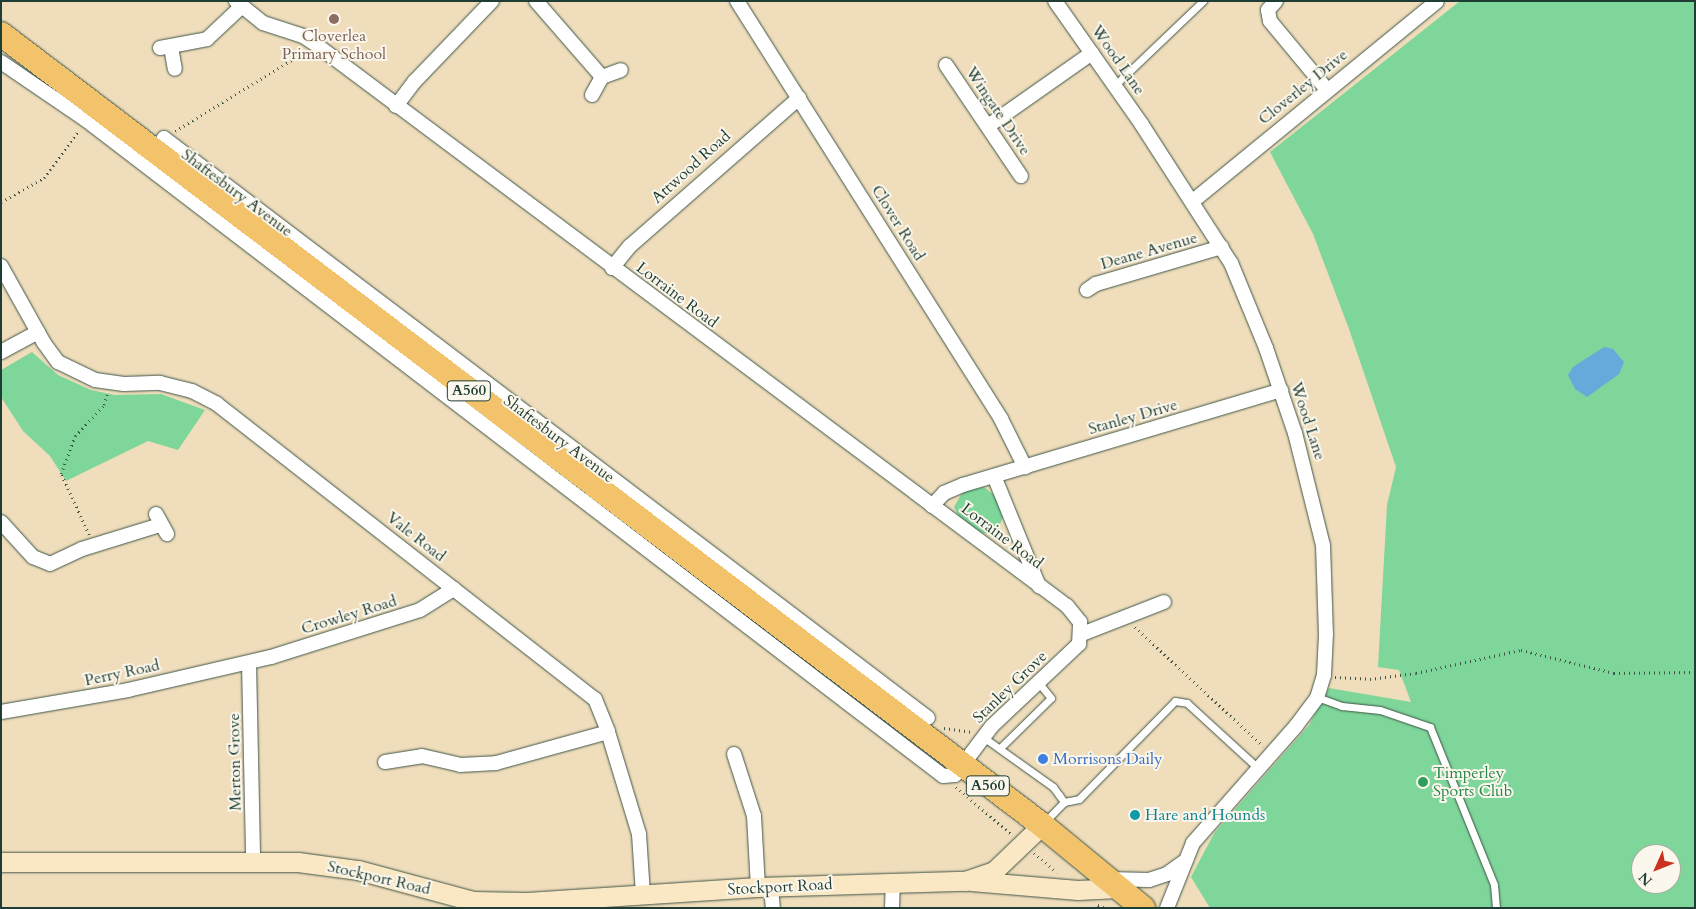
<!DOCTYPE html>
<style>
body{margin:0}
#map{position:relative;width:1696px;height:909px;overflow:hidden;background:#efddbb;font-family:Cardo,serif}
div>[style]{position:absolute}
.green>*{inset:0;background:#7fd69a}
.water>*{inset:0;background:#66a9db}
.path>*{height:2.5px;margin-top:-1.25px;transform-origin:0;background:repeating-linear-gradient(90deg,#3e5548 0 1px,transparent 0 5px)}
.roads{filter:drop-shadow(0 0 1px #3e5548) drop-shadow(0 0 1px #3e5548)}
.lane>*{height:7px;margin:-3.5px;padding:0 3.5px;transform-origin:3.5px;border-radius:3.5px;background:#fff}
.street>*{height:14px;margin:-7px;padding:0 7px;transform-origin:7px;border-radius:7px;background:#fff}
.secondary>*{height:19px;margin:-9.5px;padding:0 9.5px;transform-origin:9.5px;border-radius:9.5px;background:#fae7c3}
.highway>*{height:24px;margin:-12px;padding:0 12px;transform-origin:12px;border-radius:12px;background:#f2c36a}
.dots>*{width:14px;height:14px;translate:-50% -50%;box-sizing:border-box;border:2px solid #fbf7ec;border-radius:50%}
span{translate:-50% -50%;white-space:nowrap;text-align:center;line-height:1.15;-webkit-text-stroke:4px #fbf7ec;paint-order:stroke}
.shield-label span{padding:1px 4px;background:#fbf7ec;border:1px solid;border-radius:4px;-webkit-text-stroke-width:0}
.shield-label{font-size:15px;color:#1f3d34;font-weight:700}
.education-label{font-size:16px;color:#785e54}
.street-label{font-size:16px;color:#1f3d34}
.shop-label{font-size:16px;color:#366cbe}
.left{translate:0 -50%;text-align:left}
.leisure-label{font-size:16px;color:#27864d}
.culture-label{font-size:16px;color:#0d838f}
.frame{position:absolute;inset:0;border:2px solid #1f3d34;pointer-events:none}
.north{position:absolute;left:1631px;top:844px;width:50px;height:50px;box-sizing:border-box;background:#fbf7ec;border:1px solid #a3ada2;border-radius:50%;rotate:226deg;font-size:14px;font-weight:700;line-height:20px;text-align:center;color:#1f3d34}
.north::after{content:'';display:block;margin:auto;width:18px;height:22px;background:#c8321e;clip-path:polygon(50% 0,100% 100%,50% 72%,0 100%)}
</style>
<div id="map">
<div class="green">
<i style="clip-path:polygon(evenodd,1460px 1px,1695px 1px,1695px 908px,1210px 908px,1191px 877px,1202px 856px,1215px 832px,1309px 725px,1329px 688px,1411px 702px,1399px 670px,1378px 667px,1387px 505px,1396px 467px,1349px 329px,1313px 234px,1270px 152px,1460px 1px,1641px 854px,1671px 854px,1671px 884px,1641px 884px,1641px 854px)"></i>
<i style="clip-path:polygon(32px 352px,58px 375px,91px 390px,115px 395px,161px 394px,205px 410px,178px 450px,148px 441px,66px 481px,50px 456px,23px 431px,1px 397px,1px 370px)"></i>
<i style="clip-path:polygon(984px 487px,994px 495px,1003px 517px,998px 529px,988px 534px,979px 532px,959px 517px,954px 507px,963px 491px)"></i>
</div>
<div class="water">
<i style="clip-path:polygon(1604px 347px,1613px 349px,1624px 362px,1619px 374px,1587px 397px,1575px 389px,1568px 375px,1573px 367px)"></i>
</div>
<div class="path">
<i style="left:175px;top:131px;width:152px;rotate:-31.3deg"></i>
<i style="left:1px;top:202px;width:49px;rotate:-29.2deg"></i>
<i style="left:44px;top:178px;width:59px;rotate:-53.9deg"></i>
<i style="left:89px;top:535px;width:67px;rotate:-114.7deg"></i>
<i style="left:61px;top:474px;width:40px;rotate:-69.8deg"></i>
<i style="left:75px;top:436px;width:42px;rotate:-46.9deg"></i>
<i style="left:104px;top:405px;width:11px;rotate:-75deg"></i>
<i style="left:1135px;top:627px;width:175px;rotate:42.9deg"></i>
<i style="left:1335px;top:677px;width:35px;rotate:3deg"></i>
<i style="left:1370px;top:679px;width:46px;rotate:-7.4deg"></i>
<i style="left:1416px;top:673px;width:107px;rotate:-12.4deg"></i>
<i style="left:1521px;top:650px;width:96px;rotate:13.9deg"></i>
<i style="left:1614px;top:673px;width:81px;rotate:-0.7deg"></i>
<i style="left:944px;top:728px;width:27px;rotate:8deg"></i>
<i style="left:956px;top:787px;width:72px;rotate:40.5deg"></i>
<i style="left:1034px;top:853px;width:30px;rotate:40deg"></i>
<i style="left:1098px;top:905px;width:8px;rotate:23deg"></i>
</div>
<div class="roads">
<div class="lane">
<i style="left:1115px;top:85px;width:122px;rotate:-43.7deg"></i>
<i style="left:1317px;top:697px;width:27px;rotate:20deg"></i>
<i style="left:1342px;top:706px;width:38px;rotate:6deg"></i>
<i style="left:1380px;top:710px;width:53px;rotate:18.8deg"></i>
<i style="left:1430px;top:727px;width:170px;rotate:67.9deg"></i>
<i style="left:1494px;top:885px;width:23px;rotate:85deg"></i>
<i style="left:983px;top:737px;width:86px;rotate:35.5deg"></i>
<i style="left:1053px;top:787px;width:10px;rotate:53deg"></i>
<i style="left:1059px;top:795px;width:9px;rotate:54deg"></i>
<i style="left:1064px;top:802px;width:28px;rotate:134deg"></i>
<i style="left:1000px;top:748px;width:71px;rotate:-44.4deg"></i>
<i style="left:1051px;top:698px;width:19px;rotate:-129deg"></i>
<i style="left:1064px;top:802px;width:15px;rotate:-11deg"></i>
<i style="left:1079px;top:799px;width:137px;rotate:-45.6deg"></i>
<i style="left:1175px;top:701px;width:12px;rotate:9deg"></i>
<i style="left:1187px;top:703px;width:96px;rotate:42.5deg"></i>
</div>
<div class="street">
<i style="left:536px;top:1px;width:101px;rotate:49deg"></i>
<i style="left:737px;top:1px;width:494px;rotate:57.7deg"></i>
<i style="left:1001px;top:419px;width:54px;rotate:63.4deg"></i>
<i style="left:1055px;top:1px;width:151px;rotate:54.9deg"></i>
<i style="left:1142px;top:125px;width:164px;rotate:57.2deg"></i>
<i style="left:1231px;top:263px;width:92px;rotate:67.6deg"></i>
<i style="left:1266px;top:348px;width:90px;rotate:71.2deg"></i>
<i style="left:1295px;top:433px;width:115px;rotate:76deg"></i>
<i style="left:1323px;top:545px;width:89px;rotate:88.1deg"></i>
<i style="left:1326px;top:634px;width:41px;rotate:92.8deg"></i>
<i style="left:1324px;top:675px;width:24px;rotate:107deg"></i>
<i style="left:1317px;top:698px;width:35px;rotate:127deg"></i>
<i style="left:1296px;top:726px;width:156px;rotate:131.4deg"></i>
<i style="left:1193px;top:843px;width:70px;rotate:111.8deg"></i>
<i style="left:1276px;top:1px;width:12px;rotate:132deg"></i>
<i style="left:1268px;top:10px;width:11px;rotate:80deg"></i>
<i style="left:1270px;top:21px;width:89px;rotate:50.4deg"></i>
<i style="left:171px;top:47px;width:22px;rotate:80deg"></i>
<i style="left:160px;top:48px;width:48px;rotate:-10.8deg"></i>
<i style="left:207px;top:39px;width:45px;rotate:-43.2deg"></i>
<i style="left:1px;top:62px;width:103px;rotate:34.3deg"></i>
<i style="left:86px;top:120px;width:1079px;rotate:37.43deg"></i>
<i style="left:943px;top:776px;width:12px;rotate:-5deg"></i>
<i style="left:955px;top:775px;width:61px;rotate:-52.9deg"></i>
<i style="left:992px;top:726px;width:120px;rotate:-43.3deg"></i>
<i style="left:1079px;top:644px;width:22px;rotate:-87deg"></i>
<i style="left:1080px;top:622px;width:21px;rotate:-129deg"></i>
<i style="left:1067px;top:606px;width:935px;rotate:-143.22deg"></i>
<i style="left:318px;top:46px;width:18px;rotate:-146deg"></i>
<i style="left:303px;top:36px;width:42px;rotate:-162deg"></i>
<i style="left:263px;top:23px;width:35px;rotate:-141deg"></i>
<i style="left:946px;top:65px;width:134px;rotate:56deg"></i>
<i style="left:592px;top:95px;width:21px;rotate:-61deg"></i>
<i style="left:602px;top:77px;width:20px;rotate:-20deg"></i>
<i style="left:396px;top:106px;width:31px;rotate:-53deg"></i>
<i style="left:415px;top:81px;width:111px;rotate:-46.1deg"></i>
<i style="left:988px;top:126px;width:127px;rotate:-35.1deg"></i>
<i style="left:154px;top:152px;width:17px;rotate:-54deg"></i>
<i style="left:164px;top:138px;width:959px;rotate:37.2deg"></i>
<i style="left:1193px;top:201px;width:315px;rotate:-39.3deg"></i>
<i style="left:1px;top:266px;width:88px;rotate:60.8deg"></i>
<i style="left:44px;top:343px;width:24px;rotate:54deg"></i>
<i style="left:58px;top:362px;width:41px;rotate:25.9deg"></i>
<i style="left:95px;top:380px;width:29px;rotate:8deg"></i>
<i style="left:124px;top:384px;width:36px;rotate:-2deg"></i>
<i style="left:160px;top:383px;width:33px;rotate:14deg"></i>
<i style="left:192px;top:391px;width:28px;rotate:27deg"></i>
<i style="left:217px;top:404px;width:479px;rotate:38deg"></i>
<i style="left:595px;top:699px;width:35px;rotate:68deg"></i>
<i style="left:608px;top:732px;width:107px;rotate:73.1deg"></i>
<i style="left:639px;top:834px;width:61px;rotate:86.2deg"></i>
<i style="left:612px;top:268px;width:28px;rotate:-51deg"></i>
<i style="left:630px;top:246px;width:225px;rotate:-41.2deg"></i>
<i style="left:1087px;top:290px;width:11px;rotate:-34deg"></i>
<i style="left:1096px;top:284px;width:131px;rotate:-16.4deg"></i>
<i style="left:1px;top:352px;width:42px;rotate:-28.4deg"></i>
<i style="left:994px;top:476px;width:119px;rotate:67.8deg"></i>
<i style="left:932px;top:506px;width:18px;rotate:-47deg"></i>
<i style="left:944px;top:493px;width:21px;rotate:-23deg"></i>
<i style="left:963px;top:485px;width:332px;rotate:-16.6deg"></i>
<i style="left:156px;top:514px;width:23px;rotate:61deg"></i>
<i style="left:1px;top:522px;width:47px;rotate:47.6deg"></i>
<i style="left:33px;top:557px;width:18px;rotate:22deg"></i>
<i style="left:50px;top:564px;width:35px;rotate:-25deg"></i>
<i style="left:82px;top:549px;width:82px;rotate:-17.1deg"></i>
<i style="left:1082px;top:634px;width:88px;rotate:-21.3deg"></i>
<i style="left:249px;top:663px;width:198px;rotate:88.8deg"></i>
<i style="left:1px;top:712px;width:129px;rotate:-9.8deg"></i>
<i style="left:128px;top:690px;width:147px;rotate:-13deg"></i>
<i style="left:271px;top:657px;width:156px;rotate:-17.5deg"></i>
<i style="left:420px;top:610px;width:40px;rotate:-32deg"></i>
<i style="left:734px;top:754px;width:65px;rotate:72.1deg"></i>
<i style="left:754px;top:816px;width:71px;rotate:86.8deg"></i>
<i style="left:385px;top:762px;width:37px;rotate:-9deg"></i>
<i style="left:422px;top:756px;width:39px;rotate:13deg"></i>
<i style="left:460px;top:765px;width:36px;rotate:-3deg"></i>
<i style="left:496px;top:763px;width:116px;rotate:-15.5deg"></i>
<i style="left:1108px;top:879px;width:41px;rotate:1.4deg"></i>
<i style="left:1149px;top:880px;width:19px;rotate:-18deg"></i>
<i style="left:1167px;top:874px;width:19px;rotate:-36deg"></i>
<i style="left:771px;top:887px;width:21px;rotate:85deg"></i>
<i style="left:892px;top:908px;width:26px;rotate:-88deg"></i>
</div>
<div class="secondary">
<i style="left:1px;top:862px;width:297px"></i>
<i style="left:298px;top:862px;width:61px;rotate:7.6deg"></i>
<i style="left:358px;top:870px;width:119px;rotate:15.1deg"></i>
<i style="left:473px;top:901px;width:54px;rotate:1.1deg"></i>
<i style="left:527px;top:902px;width:231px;rotate:-3.7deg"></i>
<i style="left:758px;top:887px;width:207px;rotate:-1.7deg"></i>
<i style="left:965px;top:881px;width:31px;rotate:-19deg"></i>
<i style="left:994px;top:871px;width:66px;rotate:-43.8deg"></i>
<i style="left:971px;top:881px;width:107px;rotate:4.8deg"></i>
<i style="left:1078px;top:890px;width:40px;rotate:-2.9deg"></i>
</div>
<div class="highway">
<i style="left:1px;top:34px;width:1307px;rotate:37.23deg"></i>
<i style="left:1042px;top:825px;width:131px;rotate:39.4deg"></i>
</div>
</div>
<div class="dots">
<i style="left:334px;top:19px;background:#8d6e63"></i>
<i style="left:1043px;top:759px;background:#3f7fe0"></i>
<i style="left:1423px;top:782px;background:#2e9e5b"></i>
<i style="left:1135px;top:815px;background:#0f9aa8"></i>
</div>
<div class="shield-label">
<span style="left:469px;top:391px">A560</span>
<span style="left:988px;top:786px">A560</span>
</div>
<div class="education-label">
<span style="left:334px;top:45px">Cloverlea<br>Primary School</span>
</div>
<div class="street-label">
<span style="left:1118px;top:60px;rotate:55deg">Wood Lane</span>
<span style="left:1303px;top:87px;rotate:-39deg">Cloverley Drive</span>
<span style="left:998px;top:111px;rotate:56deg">Wingate Drive</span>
<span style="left:691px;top:167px;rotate:-42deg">Attwood Road</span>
<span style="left:237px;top:193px;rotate:37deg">Shaftesbury Avenue</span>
<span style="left:898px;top:223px;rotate:58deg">Clover Road</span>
<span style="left:1149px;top:251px;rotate:-16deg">Deane Avenue</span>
<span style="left:677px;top:295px;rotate:37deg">Lorraine Road</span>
<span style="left:1133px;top:417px;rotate:-16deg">Stanley Drive</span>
<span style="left:1308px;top:421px;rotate:72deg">Wood Lane</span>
<span style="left:559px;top:439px;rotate:37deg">Shaftesbury Avenue</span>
<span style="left:1002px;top:536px;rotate:37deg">Lorraine Road</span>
<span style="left:416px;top:537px;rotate:38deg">Vale Road</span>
<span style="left:349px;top:615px;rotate:-17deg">Crowley Road</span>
<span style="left:122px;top:673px;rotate:-12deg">Perry Road</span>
<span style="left:1010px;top:687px;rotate:-44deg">Stanley Grove</span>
<span style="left:235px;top:762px;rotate:-91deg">Merton Grove</span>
<span style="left:379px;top:878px;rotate:13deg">Stockport Road</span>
<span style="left:780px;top:887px;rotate:-3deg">Stockport Road</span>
</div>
<div class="shop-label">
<span class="left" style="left:1053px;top:759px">Morrisons Daily</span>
</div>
<div class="leisure-label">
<span class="left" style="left:1433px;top:782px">Timperley<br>Sports Club</span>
</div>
<div class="culture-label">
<span class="left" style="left:1145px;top:815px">Hare and Hounds</span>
</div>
<div class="frame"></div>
<div class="north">N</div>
</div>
